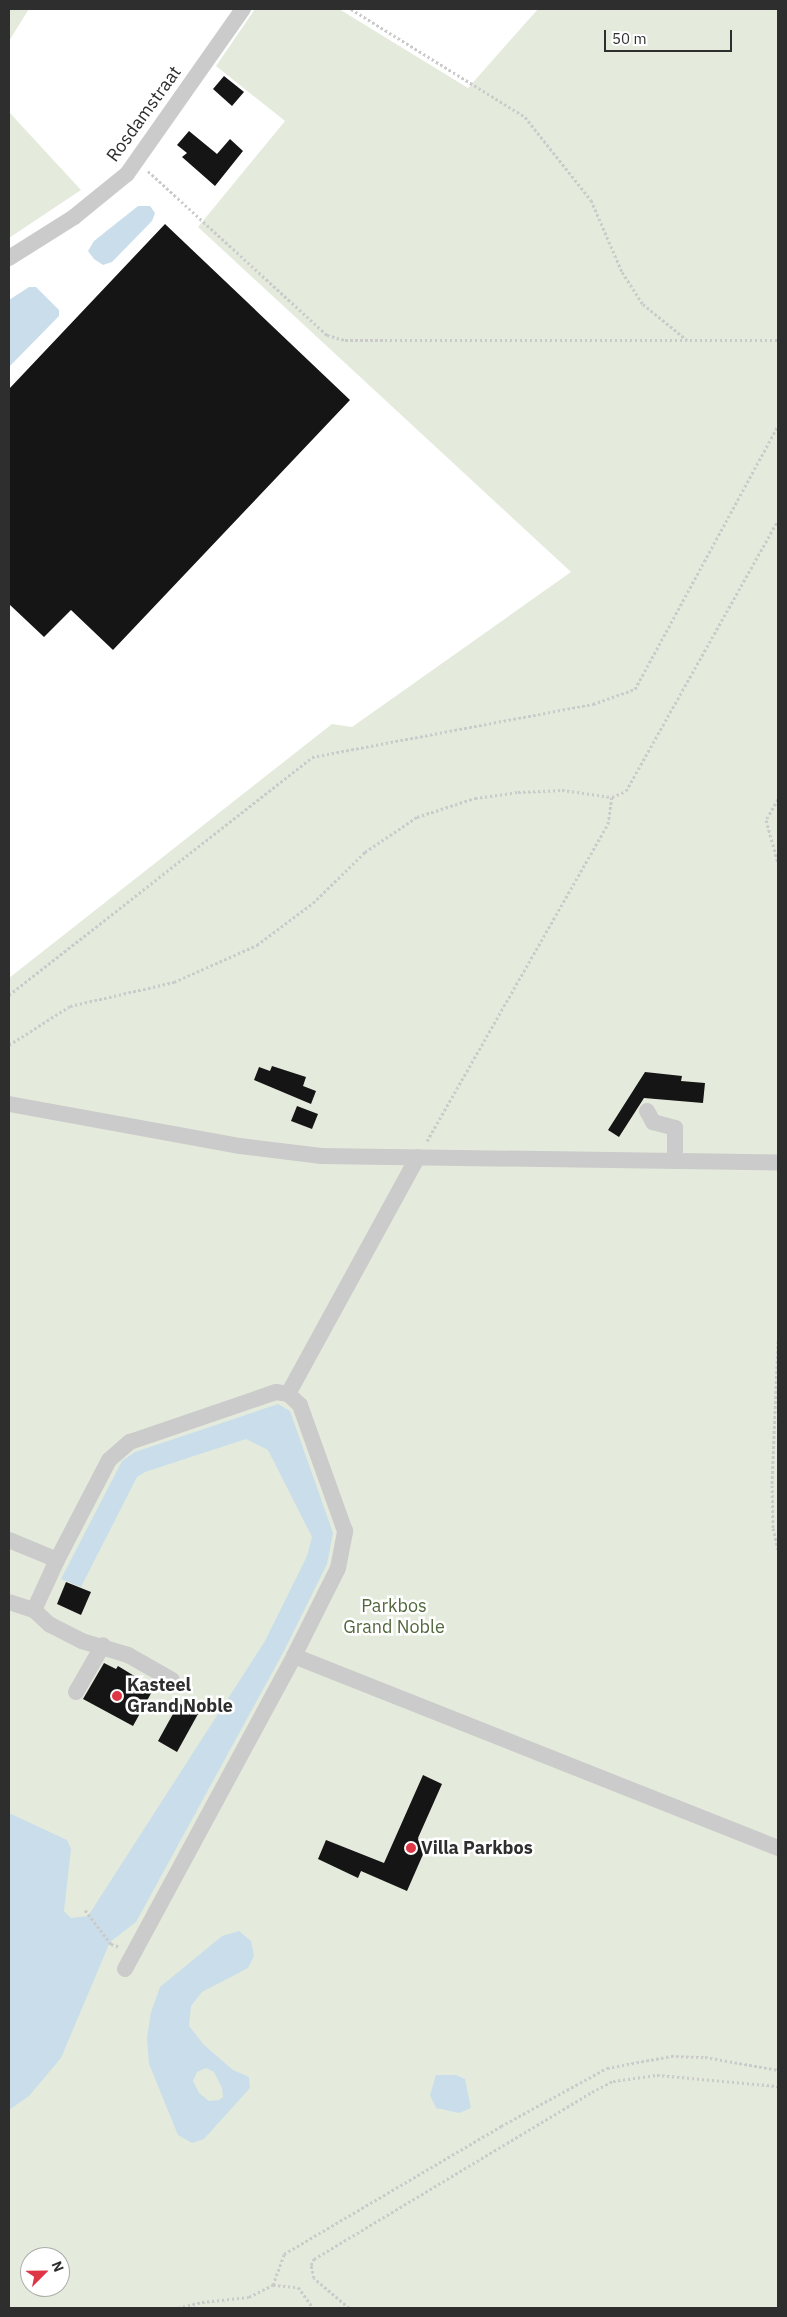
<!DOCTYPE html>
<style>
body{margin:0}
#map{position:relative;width:787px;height:2317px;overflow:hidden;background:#fff;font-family:"IBM Plex Sans",sans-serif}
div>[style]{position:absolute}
.green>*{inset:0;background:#e4ebdc}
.water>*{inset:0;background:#c9deea}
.building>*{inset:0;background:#151515}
.path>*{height:3px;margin-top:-1.5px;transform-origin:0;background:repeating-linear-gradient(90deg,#cbcbcb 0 2.5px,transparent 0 5px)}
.minor>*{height:16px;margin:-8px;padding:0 8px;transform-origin:8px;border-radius:8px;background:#cbcbcb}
.dots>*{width:14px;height:14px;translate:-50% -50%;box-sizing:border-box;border:2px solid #fff;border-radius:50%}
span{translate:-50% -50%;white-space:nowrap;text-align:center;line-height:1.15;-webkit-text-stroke:5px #fff;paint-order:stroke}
.street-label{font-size:18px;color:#2e2e2e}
.park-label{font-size:18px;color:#52683d}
.poi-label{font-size:18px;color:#2e2e2e;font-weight:700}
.left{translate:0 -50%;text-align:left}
.frame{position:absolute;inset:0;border:10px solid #2e2e2e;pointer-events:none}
.north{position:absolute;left:20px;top:2247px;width:50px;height:50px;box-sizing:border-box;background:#fff;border:1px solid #ababab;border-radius:50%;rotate:67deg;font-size:14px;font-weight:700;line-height:20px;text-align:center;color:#2e2e2e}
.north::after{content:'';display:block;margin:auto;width:18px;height:22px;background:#df3647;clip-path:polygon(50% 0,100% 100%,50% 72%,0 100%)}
.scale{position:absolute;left:604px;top:30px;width:128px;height:22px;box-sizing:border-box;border:2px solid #2e2e2e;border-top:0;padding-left:6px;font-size:15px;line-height:18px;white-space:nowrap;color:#2e2e2e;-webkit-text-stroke:4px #fff;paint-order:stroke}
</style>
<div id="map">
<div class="green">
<i style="clip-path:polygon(9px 9px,29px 9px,9px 41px)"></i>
<i style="clip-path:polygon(evenodd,255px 9px,339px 9px,468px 88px,538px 9px,778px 9px,778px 2308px,9px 2308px,9px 978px,332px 724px,352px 727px,571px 572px,198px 227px,285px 121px,216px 66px,255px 9px,30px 2257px,60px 2257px,60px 2287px,30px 2287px,30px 2257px)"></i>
<i style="clip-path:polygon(9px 112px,81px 190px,9px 238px)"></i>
</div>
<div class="water">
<i style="clip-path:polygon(138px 206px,150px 206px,155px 213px,152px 221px,112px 262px,103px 265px,94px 259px,88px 251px,94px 241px)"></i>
<i style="clip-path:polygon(29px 287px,36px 287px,59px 310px,59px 316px,9px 367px,9px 300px)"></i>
<i style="clip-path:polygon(278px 1404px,290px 1411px,333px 1533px,327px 1564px,284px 1651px,136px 1922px,110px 1942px,61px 2058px,29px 2096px,9px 2110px,9px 1813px,67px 1840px,71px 1849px,64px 1911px,71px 1918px,88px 1916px,265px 1641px,307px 1556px,312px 1537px,268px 1450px,246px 1439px,145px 1472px,137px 1477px,81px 1587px,61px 1579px,122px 1461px,135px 1452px)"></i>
<i style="clip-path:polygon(evenodd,239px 1931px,251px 1941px,254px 1956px,248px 1968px,202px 1992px,191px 2006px,189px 2026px,204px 2045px,233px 2070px,249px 2077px,250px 2088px,204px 2139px,192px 2143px,178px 2135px,149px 2064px,147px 2038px,151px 2012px,160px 1987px,222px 1936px,239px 1931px,206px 2068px,214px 2072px,222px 2088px,223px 2097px,219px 2100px,209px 2101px,199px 2093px,193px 2081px,197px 2072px,206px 2068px)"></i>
<i style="clip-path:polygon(436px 2075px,456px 2075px,465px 2079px,471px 2108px,459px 2113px,436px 2108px,430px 2095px)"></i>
</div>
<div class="building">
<i style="clip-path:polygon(224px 76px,244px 92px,232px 106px,213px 89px)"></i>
<i style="clip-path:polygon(189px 131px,217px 154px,230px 139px,243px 151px,215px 186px,182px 157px,187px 153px,177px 145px)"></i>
<i style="clip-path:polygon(165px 224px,350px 400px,113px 650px,71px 610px,44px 637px,9px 604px,9px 389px)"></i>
<i style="clip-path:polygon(272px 1066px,306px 1077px,303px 1086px,316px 1091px,311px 1104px,254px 1080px,259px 1067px,270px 1071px)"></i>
<i style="clip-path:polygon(645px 1072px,682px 1076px,681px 1081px,705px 1083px,703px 1103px,644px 1098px,619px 1137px,608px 1130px)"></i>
<i style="clip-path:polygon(297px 1106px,318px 1114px,312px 1129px,291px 1121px)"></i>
<i style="clip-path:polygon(66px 1582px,91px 1592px,81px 1615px,57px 1604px)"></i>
<i style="clip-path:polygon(104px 1663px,116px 1669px,118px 1666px,154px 1688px,133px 1726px,83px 1699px)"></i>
<i style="clip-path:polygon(179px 1703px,198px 1714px,177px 1752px,158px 1741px)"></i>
<i style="clip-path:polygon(423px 1775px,442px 1784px,418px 1838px,428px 1843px,407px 1891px,361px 1871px,358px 1878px,318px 1859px,326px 1840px,384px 1863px)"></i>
</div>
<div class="path">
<i style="left:351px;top:9px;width:205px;rotate:31.8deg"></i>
<i style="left:525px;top:117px;width:106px;rotate:51.5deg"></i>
<i style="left:591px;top:200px;width:78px;rotate:66.7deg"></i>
<i style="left:622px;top:272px;width:38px;rotate:57deg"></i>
<i style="left:643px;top:304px;width:57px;rotate:39.3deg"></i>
<i style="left:148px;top:171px;width:243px;rotate:42.5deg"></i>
<i style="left:327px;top:335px;width:19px;rotate:16deg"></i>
<i style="left:345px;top:340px;width:433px"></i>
<i style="left:778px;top:799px;width:24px;rotate:120deg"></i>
<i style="left:766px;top:820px;width:45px;rotate:74.4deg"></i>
<i style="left:9px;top:995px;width:385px;rotate:-38.1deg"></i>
<i style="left:312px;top:757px;width:286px;rotate:-10.7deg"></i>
<i style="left:593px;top:704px;width:45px;rotate:-19.7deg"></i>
<i style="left:635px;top:689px;width:299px;rotate:-61.5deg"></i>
<i style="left:9px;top:1045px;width:72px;rotate:-32.6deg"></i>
<i style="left:70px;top:1006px;width:107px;rotate:-13deg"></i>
<i style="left:174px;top:982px;width:91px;rotate:-24deg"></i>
<i style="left:257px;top:945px;width:70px;rotate:-36.9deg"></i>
<i style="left:313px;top:903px;width:73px;rotate:-44.4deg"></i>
<i style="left:365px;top:852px;width:63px;rotate:-33.9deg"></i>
<i style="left:417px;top:817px;width:61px;rotate:-18.1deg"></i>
<i style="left:475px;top:798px;width:43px;rotate:-7.9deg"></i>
<i style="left:518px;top:792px;width:44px;rotate:-2.6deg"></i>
<i style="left:562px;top:790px;width:50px;rotate:8deg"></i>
<i style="left:612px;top:797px;width:15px;rotate:-23deg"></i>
<i style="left:626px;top:791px;width:311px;rotate:-60.7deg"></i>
<i style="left:427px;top:1141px;width:365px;rotate:-60.3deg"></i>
<i style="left:608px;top:824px;width:27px;rotate:-82deg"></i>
<i style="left:778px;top:1341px;width:144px;rotate:92.4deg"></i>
<i style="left:772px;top:1485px;width:43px;rotate:88.7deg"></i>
<i style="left:773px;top:1528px;width:22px;rotate:77deg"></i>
<i style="left:85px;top:1910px;width:43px;rotate:52.6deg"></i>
<i style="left:111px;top:1944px;width:9px;rotate:18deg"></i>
<i style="left:273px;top:2285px;width:25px;rotate:5deg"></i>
<i style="left:298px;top:2287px;width:26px;rotate:54deg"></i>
<i style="left:178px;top:2308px;width:25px;rotate:-14deg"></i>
<i style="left:202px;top:2302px;width:47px;rotate:-6.1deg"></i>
<i style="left:249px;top:2297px;width:27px;rotate:-27deg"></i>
<i style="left:273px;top:2285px;width:33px;rotate:-70deg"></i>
<i style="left:284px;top:2254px;width:252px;rotate:-30.5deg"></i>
<i style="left:501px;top:2126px;width:121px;rotate:-28.7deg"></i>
<i style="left:607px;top:2068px;width:65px;rotate:-10.6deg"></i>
<i style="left:671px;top:2056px;width:34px;rotate:2deg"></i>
<i style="left:705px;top:2057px;width:74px;rotate:10.1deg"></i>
<i style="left:349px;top:2308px;width:46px;rotate:-139.4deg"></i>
<i style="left:314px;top:2278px;width:13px;rotate:-103deg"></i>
<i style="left:311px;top:2265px;width:7px;rotate:-63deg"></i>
<i style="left:314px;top:2259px;width:324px;rotate:-31deg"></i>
<i style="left:592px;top:2092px;width:24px;rotate:-28deg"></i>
<i style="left:613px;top:2081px;width:44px;rotate:-7.8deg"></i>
<i style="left:657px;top:2075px;width:121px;rotate:5.2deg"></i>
</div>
<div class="minor">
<i style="left:9px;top:258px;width:77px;rotate:-32.2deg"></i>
<i style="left:74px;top:217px;width:68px;rotate:-39.1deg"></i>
<i style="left:127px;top:174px;width:202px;rotate:-54.9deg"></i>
<i style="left:9px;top:1104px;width:235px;rotate:10.3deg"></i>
<i style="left:240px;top:1146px;width:82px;rotate:7deg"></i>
<i style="left:321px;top:1156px;width:457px;rotate:0.8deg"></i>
<i style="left:647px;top:1111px;width:13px;rotate:61deg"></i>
<i style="left:653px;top:1122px;width:23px;rotate:15deg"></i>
<i style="left:675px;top:1128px;width:33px;rotate:90deg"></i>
<i style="left:9px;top:1540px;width:52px;rotate:22.6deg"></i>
<i style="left:9px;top:1602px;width:26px;rotate:18deg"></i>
<i style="left:294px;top:1656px;width:521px;rotate:21.64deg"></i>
<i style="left:172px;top:1680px;width:51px;rotate:-150.4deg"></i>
<i style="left:128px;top:1655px;width:48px;rotate:-163.1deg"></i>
<i style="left:82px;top:1641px;width:36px;rotate:-153deg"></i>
<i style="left:50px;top:1625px;width:22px;rotate:-137deg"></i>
<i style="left:34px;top:1610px;width:55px;rotate:-65.3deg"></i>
<i style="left:57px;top:1560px;width:113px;rotate:-62.5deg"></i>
<i style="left:109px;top:1460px;width:28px;rotate:-41deg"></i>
<i style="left:130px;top:1442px;width:154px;rotate:-18.9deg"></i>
<i style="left:276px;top:1392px;width:12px;rotate:9deg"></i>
<i style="left:288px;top:1394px;width:270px;rotate:-61.3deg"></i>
<i style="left:76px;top:1692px;width:54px;rotate:-60.1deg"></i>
<i style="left:125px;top:1969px;width:356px;rotate:-61.6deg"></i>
<i style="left:294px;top:1656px;width:98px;rotate:-63.4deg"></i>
<i style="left:338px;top:1568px;width:38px;rotate:-79deg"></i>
<i style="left:345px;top:1531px;width:134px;rotate:-109.7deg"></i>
<i style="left:300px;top:1405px;width:16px;rotate:-137deg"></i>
</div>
<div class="dots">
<i style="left:117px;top:1696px;background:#df3647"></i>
<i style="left:411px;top:1848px;background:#df3647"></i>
</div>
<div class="street-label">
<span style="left:144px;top:114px;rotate:-54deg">Rosdamstraat</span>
</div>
<div class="park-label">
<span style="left:394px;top:1617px">Parkbos<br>Grand Noble</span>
</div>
<div class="poi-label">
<span class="left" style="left:127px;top:1696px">Kasteel<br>Grand Noble</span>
<span class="left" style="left:421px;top:1848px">Villa Parkbos</span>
</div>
<div class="frame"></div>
<div class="north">N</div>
<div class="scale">50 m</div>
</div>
